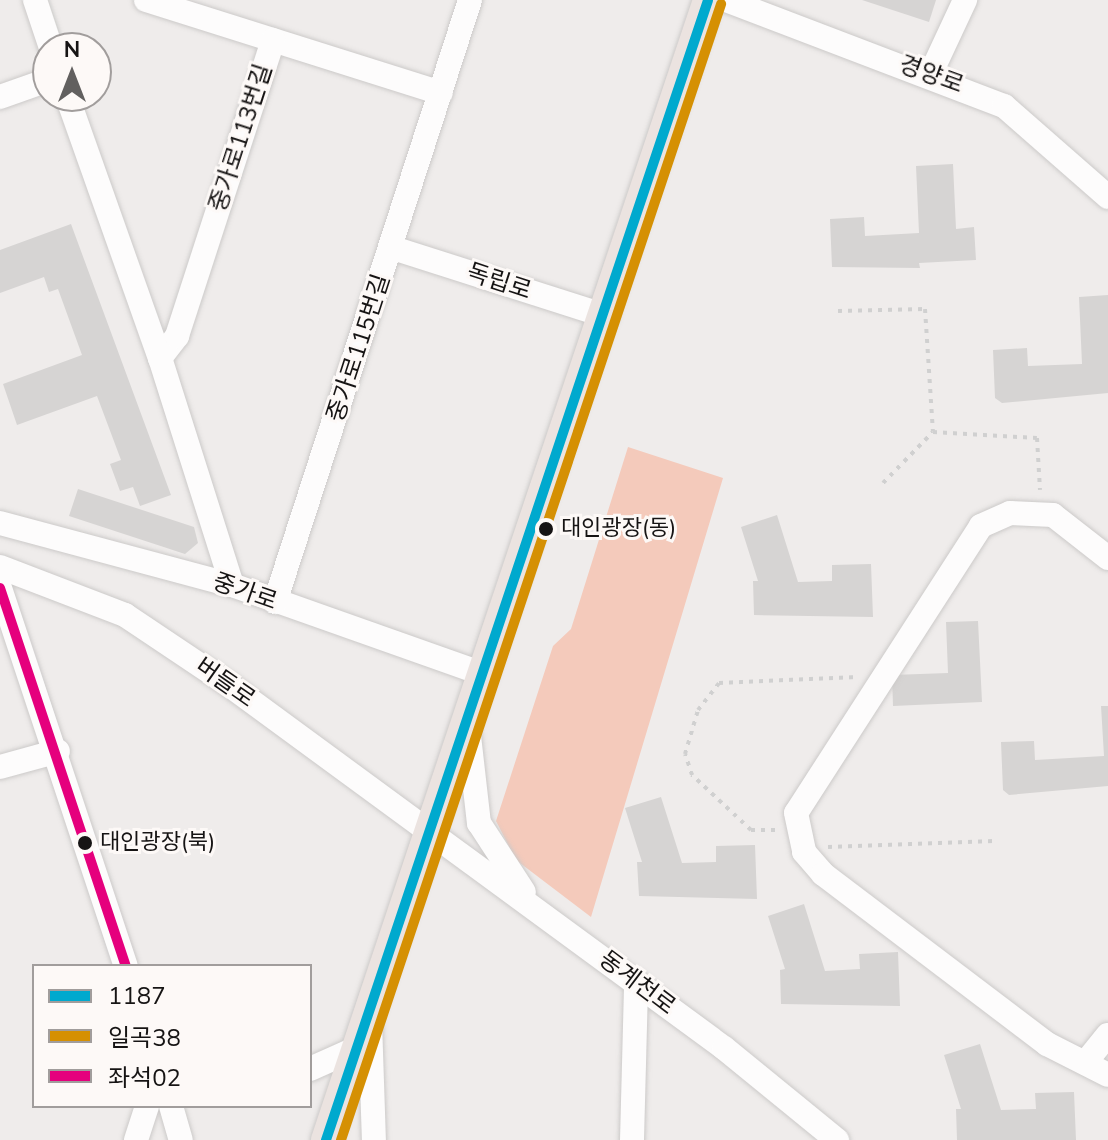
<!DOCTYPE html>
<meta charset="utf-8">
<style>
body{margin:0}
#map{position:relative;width:1108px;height:1140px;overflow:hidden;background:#efeceb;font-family:"Nunito Sans","Noto Sans KR",sans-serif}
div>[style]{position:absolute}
.green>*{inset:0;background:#f4cabb}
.building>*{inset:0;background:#d6d4d3}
.path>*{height:4px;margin-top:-2px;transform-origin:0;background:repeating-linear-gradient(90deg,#d0d0d0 0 4px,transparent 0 10px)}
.roads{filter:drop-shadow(0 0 2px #cccac9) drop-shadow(0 0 2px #cccac9)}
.minor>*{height:24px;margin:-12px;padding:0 12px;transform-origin:12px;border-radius:12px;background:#fdfcfc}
.major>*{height:30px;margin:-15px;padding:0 15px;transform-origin:15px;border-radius:15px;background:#ebe3e0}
.bus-1>*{height:10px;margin:-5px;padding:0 5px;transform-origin:5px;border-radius:5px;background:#00a9ce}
.bus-2>*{height:10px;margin:-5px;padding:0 5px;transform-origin:5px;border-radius:5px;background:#d59003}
.bus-3>*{height:10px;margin:-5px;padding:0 5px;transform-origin:5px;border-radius:5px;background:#e5007d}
.dots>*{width:22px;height:22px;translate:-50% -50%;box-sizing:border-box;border:4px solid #fdf9f7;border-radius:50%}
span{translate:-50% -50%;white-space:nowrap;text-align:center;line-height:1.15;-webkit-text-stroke:6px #fdf9f7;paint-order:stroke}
.bus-label{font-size:22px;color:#161414}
.left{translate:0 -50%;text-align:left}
.street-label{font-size:24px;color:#161414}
.legend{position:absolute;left:32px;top:964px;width:280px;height:144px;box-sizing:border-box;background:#fdf9f7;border:2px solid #a19d9c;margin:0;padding:10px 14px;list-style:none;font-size:24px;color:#161414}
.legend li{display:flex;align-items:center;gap:16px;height:40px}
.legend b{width:40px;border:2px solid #a19d9c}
.north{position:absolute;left:32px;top:32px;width:80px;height:80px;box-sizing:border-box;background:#fdf9f7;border:2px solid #a19d9c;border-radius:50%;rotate:0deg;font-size:22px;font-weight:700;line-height:32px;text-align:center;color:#161414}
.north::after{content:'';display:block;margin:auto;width:28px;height:36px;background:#62605f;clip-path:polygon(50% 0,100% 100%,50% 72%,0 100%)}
</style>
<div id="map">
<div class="green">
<i style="clip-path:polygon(628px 447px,723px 478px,591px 917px,516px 860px,496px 821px,553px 646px,571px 629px)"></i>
</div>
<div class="building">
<i style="clip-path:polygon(862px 0,936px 0,929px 22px)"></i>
<i style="clip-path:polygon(953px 164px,956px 229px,974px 227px,976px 260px,919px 263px,920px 268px,832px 267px,830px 219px,864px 217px,865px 236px,919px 233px,916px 166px)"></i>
<i style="clip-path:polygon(71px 224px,171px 495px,140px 506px,133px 487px,120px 491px,110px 464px,121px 460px,97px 396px,17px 425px,3px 384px,82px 355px,58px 289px,49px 292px,44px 277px,0 293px,0 250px)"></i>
<i style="clip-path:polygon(1108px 295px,1108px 393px,1002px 403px,995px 398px,993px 350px,1027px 348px,1028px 366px,1082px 364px,1079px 297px)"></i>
<i style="clip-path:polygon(78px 489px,194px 527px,198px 543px,185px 554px,69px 516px)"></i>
<i style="clip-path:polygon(777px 515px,798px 582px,832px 581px,832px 565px,871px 564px,873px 617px,754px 615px,753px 581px,758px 581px,741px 527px)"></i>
<i style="clip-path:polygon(978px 621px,982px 702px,893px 706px,892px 675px,948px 673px,946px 622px)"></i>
<i style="clip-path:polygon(1101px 706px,1108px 706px,1108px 786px,1009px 795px,1003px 790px,1001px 742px,1034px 741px,1035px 760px,1104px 756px)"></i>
<i style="clip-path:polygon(661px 797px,682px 863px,716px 862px,716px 846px,755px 845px,757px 899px,639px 896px,637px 862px,642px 862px,625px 808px)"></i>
<i style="clip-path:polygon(804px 904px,825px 971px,860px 969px,859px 954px,898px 952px,900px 1006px,781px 1004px,780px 970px,785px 969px,768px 916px)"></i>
<i style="clip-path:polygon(980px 1044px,1001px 1110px,1036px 1109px,1035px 1093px,1074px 1092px,1076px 1140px,957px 1140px,956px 1109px,961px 1109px,944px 1055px)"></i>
</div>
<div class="path">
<i style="left:838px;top:311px;width:87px;rotate:-1.3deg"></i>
<i style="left:925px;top:309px;width:123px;rotate:86.3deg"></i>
<i style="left:883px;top:483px;width:71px;rotate:-45.6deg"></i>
<i style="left:933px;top:432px;width:104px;rotate:3.3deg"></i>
<i style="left:1037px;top:438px;width:52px;rotate:86.7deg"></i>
<i style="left:775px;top:830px;width:24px;rotate:180deg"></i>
<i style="left:751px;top:830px;width:81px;rotate:-137deg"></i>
<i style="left:692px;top:775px;width:22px;rotate:-108deg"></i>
<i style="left:685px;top:754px;width:46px;rotate:-73.5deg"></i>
<i style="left:698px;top:710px;width:34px;rotate:-52deg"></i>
<i style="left:719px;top:683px;width:139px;rotate:-2.5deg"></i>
<i style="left:828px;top:847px;width:166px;rotate:-2.1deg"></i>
</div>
<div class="roads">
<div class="minor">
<i style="left:35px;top:0;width:51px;rotate:71.6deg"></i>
<i style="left:146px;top:0;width:309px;rotate:17.5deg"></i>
<i style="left:726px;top:0;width:298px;rotate:20.9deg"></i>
<i style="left:1004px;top:106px;width:138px;rotate:41.2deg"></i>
<i style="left:931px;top:73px;width:81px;rotate:-65deg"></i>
<i style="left:67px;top:96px;width:278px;rotate:70.5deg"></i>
<i style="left:160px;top:358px;width:238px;rotate:72.4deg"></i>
<i style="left:0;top:97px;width:51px;rotate:-19.5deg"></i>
<i style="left:393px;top:248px;width:224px;rotate:17.7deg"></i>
<i style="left:160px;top:358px;width:28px;rotate:-52deg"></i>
<i style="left:177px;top:336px;width:311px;rotate:-72deg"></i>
<i style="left:0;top:523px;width:240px;rotate:15deg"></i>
<i style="left:232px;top:585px;width:269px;rotate:19.5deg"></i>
<i style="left:1108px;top:558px;width:70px;rotate:-142deg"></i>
<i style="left:1053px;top:515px;width:43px;rotate:-177.3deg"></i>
<i style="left:1010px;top:513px;width:32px;rotate:156deg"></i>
<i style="left:981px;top:526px;width:341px;rotate:122.8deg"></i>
<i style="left:796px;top:813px;width:40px;rotate:78deg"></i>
<i style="left:804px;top:852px;width:29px;rotate:49deg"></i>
<i style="left:823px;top:874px;width:281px;rotate:37.2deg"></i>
<i style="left:1047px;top:1044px;width:68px;rotate:26.9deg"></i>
<i style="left:0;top:567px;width:134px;rotate:21deg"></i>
<i style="left:125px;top:615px;width:124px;rotate:33.8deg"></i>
<i style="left:228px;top:684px;width:615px;rotate:36.27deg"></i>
<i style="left:724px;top:1048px;width:146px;rotate:39.2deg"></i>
<i style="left:0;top:588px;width:398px;rotate:71.6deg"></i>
<i style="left:275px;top:602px;width:633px;rotate:-72.05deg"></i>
<i style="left:468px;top:727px;width:97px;rotate:83.5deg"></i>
<i style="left:479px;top:823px;width:82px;rotate:56.9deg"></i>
<i style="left:0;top:767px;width:60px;rotate:-15.4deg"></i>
<i style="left:370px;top:1022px;width:118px;rotate:88.1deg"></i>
<i style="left:1085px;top:1063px;width:36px;rotate:-51deg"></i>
<i style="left:310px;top:1069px;width:49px;rotate:-24deg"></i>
<i style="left:171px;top:1106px;width:35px;rotate:74deg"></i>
<i style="left:136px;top:1140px;width:36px;rotate:-72deg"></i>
<i style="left:632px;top:1140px;width:158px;rotate:-88.5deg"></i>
</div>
<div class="major">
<i style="left:326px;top:1140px;width:1202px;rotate:-71.47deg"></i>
</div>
</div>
<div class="bus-1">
<i style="left:326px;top:1140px;width:1202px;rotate:-71.47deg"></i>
</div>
<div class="bus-2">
<i style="left:341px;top:1140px;width:1198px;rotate:-71.5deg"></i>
</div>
<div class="bus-3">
<i style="left:0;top:588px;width:398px;rotate:71.6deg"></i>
</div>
<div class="dots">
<i style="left:546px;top:529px;background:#161414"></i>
<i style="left:85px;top:843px;background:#161414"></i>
</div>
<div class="bus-label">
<span class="left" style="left:561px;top:529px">대인광장(동)</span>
<span class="left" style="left:100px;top:843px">대인광장(북)</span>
</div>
<div class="street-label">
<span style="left:931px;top:75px;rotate:20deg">경양로</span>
<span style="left:241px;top:138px;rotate:-72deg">중가로113번길</span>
<span style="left:499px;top:282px;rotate:18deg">독립로</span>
<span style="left:359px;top:348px;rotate:-72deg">중가로115번길</span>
<span style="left:245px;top:592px;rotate:19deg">중가로</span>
<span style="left:225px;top:683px;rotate:35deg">버들로</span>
<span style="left:637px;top:983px;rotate:37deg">동계천로</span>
</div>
<ul class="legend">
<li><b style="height:10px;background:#00a9ce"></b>1187</li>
<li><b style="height:10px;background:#d59003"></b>일곡38</li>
<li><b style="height:10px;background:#e5007d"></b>좌석02</li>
</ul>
<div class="north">N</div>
</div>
